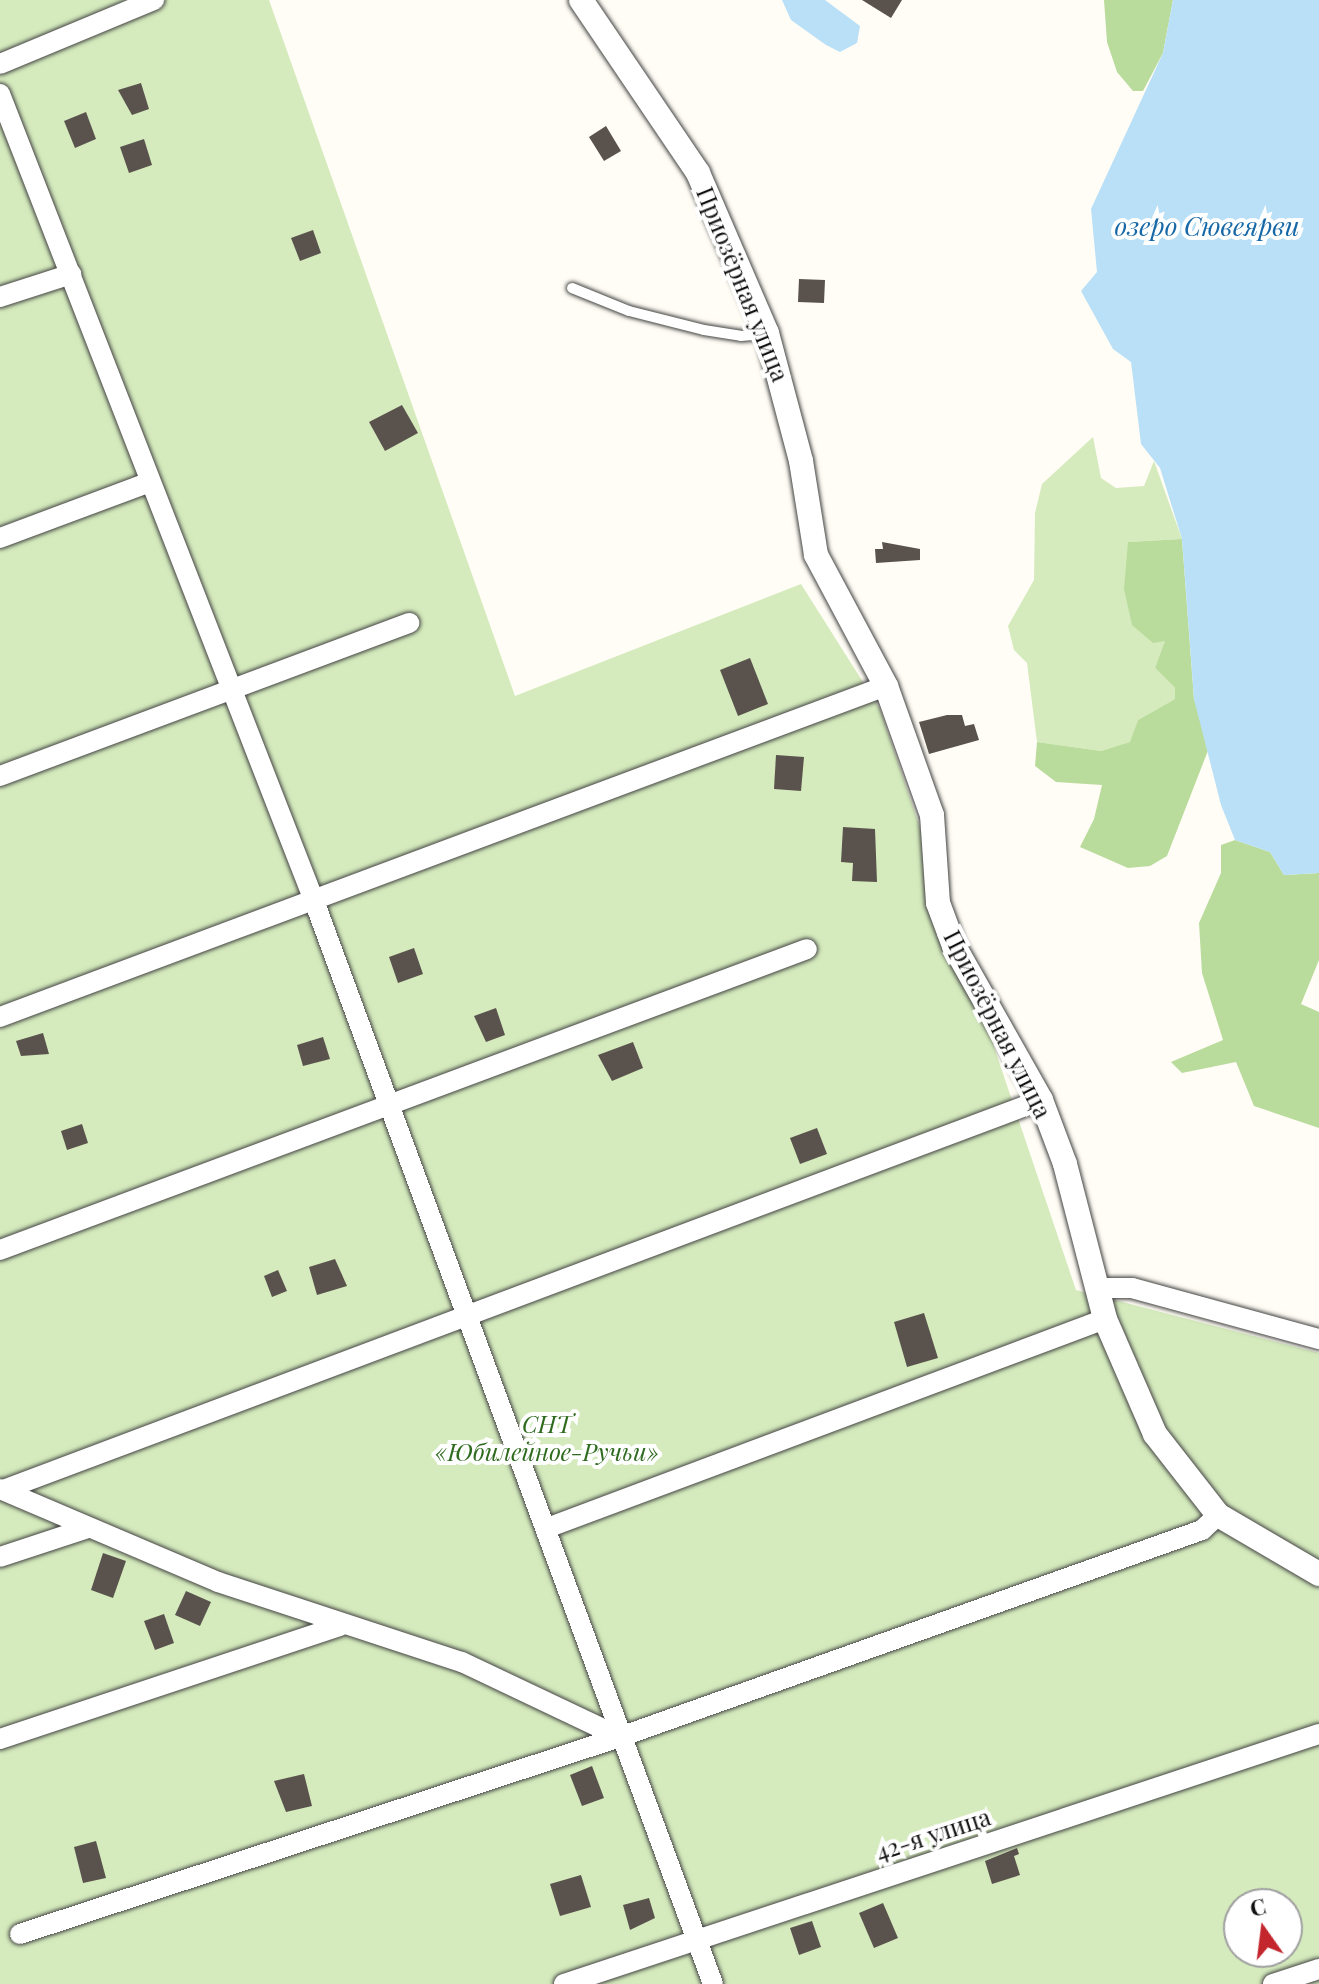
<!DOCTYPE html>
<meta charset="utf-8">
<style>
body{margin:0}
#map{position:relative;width:1319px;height:1984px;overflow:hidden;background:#fffdf5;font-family:"Playfair Display",serif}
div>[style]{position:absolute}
.green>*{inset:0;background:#d5ebbd}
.forest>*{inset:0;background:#b9dc9c}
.water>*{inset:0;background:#b9e0f7}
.building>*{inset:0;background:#5a524d}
.roads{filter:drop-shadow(0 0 2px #444) drop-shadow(0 0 2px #444)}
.service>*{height:10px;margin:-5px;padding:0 5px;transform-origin:5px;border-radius:5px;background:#fff}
.minor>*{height:20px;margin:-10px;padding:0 10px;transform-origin:10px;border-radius:10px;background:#fff}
.tertiary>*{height:24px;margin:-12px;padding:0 12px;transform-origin:12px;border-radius:12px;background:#fff}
span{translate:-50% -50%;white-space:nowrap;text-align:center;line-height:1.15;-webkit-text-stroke:8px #fff;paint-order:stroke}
.street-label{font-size:24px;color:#111}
.park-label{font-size:24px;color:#2f6b1f;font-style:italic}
.water-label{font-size:26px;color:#1768a6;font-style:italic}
.north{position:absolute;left:1223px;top:1888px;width:80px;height:80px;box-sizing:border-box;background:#fff;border:2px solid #a0a0a0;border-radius:50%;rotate:346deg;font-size:22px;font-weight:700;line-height:32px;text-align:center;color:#111}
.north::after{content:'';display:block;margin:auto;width:28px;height:36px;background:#c4262e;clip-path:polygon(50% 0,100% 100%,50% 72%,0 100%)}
</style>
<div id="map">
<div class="green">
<i style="clip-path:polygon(evenodd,0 0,269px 0,515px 696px,801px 584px,880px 709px,1076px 1290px,1319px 1353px,1319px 1984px,0 1984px,0 0,1239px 1904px,1287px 1904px,1287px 1952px,1239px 1952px,1239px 1904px)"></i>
<i style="clip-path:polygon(1093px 437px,1101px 478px,1116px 488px,1144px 486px,1154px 461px,1182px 539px,1128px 542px,1166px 640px,1155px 668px,1175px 688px,1175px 699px,1138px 720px,1131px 742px,1101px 751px,1037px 742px,1027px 663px,1014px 650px,1008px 626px,1034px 580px,1035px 513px,1042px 484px)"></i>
</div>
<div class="forest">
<i style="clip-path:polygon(1104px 0,1173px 0,1163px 53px,1143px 91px,1133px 91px,1117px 72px,1107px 42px)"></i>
<i style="clip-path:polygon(1182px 539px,1194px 699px,1209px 748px,1167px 856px,1150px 866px,1128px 868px,1080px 847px,1094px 819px,1102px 785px,1056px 782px,1035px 766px,1037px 742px,1101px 751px,1130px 742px,1138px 720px,1175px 699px,1175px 688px,1155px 668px,1165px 641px,1153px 643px,1132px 625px,1124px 589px,1128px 542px)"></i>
<i style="clip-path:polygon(1235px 840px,1270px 852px,1284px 875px,1319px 873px,1319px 960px,1301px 1004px,1319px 1012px,1319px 1128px,1254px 1106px,1236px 1062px,1182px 1073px,1171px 1062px,1223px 1040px,1202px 973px,1199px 923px,1221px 873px,1221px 845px)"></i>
</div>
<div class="water">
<i style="clip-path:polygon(782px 0,825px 0,860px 26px,857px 43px,840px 52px,826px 45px,791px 20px)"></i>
<i style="clip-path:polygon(1173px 0,1319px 0,1319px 873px,1284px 875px,1270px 852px,1235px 840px,1221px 805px,1194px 699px,1182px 539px,1160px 468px,1141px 444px,1131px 362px,1113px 349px,1081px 291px,1097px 272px,1091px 209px,1163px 53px)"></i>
</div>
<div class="building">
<i style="clip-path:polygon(862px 0,902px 0,891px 18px)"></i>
<i style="clip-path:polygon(141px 83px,149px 109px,132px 115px,118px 90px)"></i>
<i style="clip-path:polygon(86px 112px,96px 139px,75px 148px,64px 121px)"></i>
<i style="clip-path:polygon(606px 126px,621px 151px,604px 161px,589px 137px)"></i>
<i style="clip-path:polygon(144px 139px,152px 165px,129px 173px,120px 147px)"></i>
<i style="clip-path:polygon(313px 230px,321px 253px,300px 261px,291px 238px)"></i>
<i style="clip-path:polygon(799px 279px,825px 280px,824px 303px,798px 302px)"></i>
<i style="clip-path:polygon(402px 405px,418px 433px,385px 451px,369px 422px)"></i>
<i style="clip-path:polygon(882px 542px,920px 549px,920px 560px,876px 563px,875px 549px,883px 549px)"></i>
<i style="clip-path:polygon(750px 658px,768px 704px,738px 716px,720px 670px)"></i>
<i style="clip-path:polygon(947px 715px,962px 715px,965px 726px,974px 724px,979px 740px,929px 754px,919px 722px)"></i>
<i style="clip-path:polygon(776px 755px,804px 757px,801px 791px,774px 789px)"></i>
<i style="clip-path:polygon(843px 827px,875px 829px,877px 882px,852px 881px,853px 863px,841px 862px)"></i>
<i style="clip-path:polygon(414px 948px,423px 974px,398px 983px,389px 957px)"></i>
<i style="clip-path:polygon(496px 1008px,505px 1035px,486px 1042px,474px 1016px)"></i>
<i style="clip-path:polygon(43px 1033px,49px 1054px,21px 1056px,16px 1041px)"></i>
<i style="clip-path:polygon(323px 1037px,330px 1059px,303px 1066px,297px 1045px)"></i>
<i style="clip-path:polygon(633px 1042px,643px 1068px,612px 1081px,598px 1055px)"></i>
<i style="clip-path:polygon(82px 1124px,88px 1143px,67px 1150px,61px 1131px)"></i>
<i style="clip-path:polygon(817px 1128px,827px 1154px,800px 1164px,790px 1138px)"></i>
<i style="clip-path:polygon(335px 1259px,347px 1286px,317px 1295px,309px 1267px)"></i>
<i style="clip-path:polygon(278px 1270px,287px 1291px,272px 1297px,264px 1276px)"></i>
<i style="clip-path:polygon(924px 1313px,938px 1358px,907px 1367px,894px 1322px)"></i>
<i style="clip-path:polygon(103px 1553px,126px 1561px,113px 1598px,91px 1590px)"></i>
<i style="clip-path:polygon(186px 1591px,211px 1602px,200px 1626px,175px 1615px)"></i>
<i style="clip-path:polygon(164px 1614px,174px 1643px,155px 1650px,144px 1621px)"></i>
<i style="clip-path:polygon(592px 1766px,604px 1798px,582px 1806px,570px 1775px)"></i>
<i style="clip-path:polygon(304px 1774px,312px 1806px,286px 1812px,274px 1781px)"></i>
<i style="clip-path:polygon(96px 1841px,106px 1878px,83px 1883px,74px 1847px)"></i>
<i style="clip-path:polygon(1017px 1848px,1019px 1854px,1014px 1856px,1020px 1875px,992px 1884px,985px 1861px)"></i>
<i style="clip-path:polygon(581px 1875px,591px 1907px,560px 1916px,550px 1884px)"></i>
<i style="clip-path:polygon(649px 1898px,655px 1918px,630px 1930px,623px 1905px)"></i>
<i style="clip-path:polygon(883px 1903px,898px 1938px,874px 1948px,859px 1913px)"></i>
<i style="clip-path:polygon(812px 1921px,821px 1947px,799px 1955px,790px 1928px)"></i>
</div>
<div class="roads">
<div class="service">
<i style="left:572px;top:288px;width:61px;rotate:22deg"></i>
<i style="left:629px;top:311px;width:77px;rotate:14.2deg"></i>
<i style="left:704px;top:330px;width:37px;rotate:9deg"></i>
<i style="left:741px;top:336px;width:24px;rotate:-5deg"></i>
</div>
<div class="minor">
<i style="left:0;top:64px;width:167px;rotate:-22.6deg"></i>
<i style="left:0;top:94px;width:863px;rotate:68.73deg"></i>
<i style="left:313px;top:898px;width:1157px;rotate:69.78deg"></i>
<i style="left:0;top:297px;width:75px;rotate:-17.9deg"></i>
<i style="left:0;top:538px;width:157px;rotate:-20.5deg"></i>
<i style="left:0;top:776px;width:437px;rotate:-20.5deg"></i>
<i style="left:0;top:1017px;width:946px;rotate:-20.49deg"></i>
<i style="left:0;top:1250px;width:861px;rotate:-20.45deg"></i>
<i style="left:1097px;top:1288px;width:35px"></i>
<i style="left:1132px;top:1288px;width:194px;rotate:15.3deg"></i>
<i style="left:0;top:1489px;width:237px;rotate:23.1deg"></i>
<i style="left:218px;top:1582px;width:257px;rotate:18.2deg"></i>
<i style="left:462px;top:1662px;width:175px;rotate:25.4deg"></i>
<i style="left:3px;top:1490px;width:1109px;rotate:-20.59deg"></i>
<i style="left:547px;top:1528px;width:596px;rotate:-20.53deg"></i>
<i style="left:0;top:1557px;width:93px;rotate:-18.2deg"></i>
<i style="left:0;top:1739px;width:358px;rotate:-18.4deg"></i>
<i style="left:20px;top:1934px;width:632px;rotate:-18.18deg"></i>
<i style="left:620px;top:1737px;width:618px;rotate:-19.58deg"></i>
<i style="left:1202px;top:1530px;width:22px;rotate:-43deg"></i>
<i style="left:564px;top:1984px;width:795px;rotate:-18.32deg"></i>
<i style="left:1273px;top:1984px;width:48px;rotate:-18.1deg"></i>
</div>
<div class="tertiary">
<i style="left:581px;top:0;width:209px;rotate:55.9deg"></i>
<i style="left:698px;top:173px;width:174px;rotate:66.7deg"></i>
<i style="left:767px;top:333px;width:132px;rotate:75.1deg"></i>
<i style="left:801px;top:461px;width:95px;rotate:80.9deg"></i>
<i style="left:816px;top:555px;width:149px;rotate:61.9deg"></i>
<i style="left:886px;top:686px;width:137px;rotate:70.4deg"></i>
<i style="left:932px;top:815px;width:88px;rotate:86.1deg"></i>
<i style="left:938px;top:903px;width:46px;rotate:69.6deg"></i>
<i style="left:954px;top:946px;width:177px;rotate:60.5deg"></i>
<i style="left:1041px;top:1100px;width:68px;rotate:69.4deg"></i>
<i style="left:1065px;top:1164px;width:160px;rotate:75.5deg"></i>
<i style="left:1105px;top:1319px;width:125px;rotate:66.5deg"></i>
<i style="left:1155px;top:1434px;width:103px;rotate:52.1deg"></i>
<i style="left:1218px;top:1515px;width:117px;rotate:30.3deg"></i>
</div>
</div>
<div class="street-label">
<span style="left:743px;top:284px;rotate:68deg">Приозёрная улица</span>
<span style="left:998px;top:1024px;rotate:63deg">Приозёрная улица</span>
<span style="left:933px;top:1834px;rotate:-18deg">42-я улица</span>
</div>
<div class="park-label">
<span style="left:547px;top:1438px">СНТ<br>«Юбилейное-Ручьи»</span>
</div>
<div class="water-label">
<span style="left:1207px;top:226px">озеро Сювеярви</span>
</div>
<div class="north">С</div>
</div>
